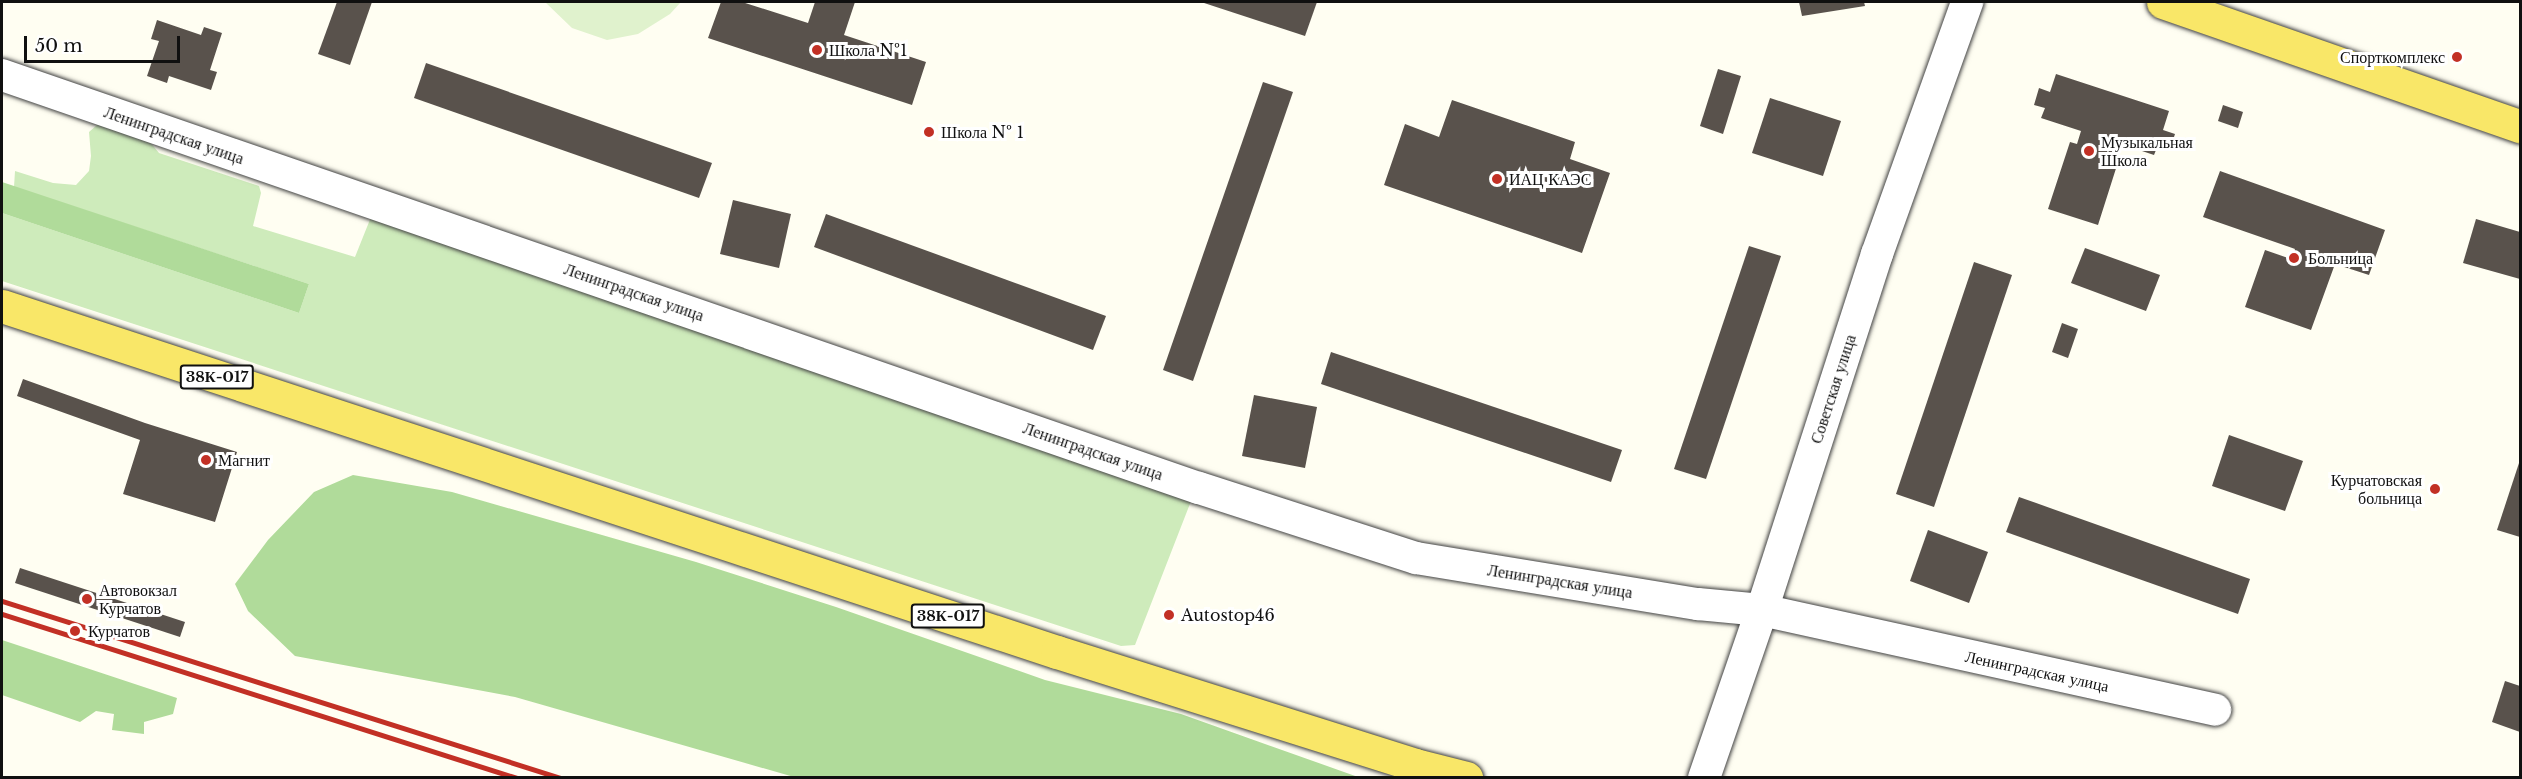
<!DOCTYPE html>
<meta charset="utf-8">
<style>
body{margin:0}
#map{position:relative;width:2522px;height:779px;overflow:hidden;background:#fffef2;font-family:"Libre Baskerville",serif}
div>[style]{position:absolute}
.green>*{inset:0;background:#ceebbb}
.forest>*{inset:0;background:#b0db9a}
.pitch>*{inset:0;background:#e0f2cd}
.building>*{inset:0;background:#59524c}
.roads{filter:drop-shadow(0 0 2px #434343) drop-shadow(0 0 2px #434343)}
.minor>*{height:32px;margin:-16px;padding:0 16px;transform-origin:16px;border-radius:16px;background:#fff}
.major>*{height:33px;margin:-16.5px;padding:0 16.5px;transform-origin:16.5px;border-radius:16.5px;background:#f9e768}
.rail>*{height:4.5px;margin:-2.25px;padding:0 2.25px;transform-origin:2.25px;border-radius:2.25px;background:#c23025}
.dots>*{width:16px;height:16px;translate:-50% -50%;box-sizing:border-box;border:3px solid #fff;border-radius:50%}
span{translate:-50% -50%;white-space:nowrap;text-align:center;line-height:1.15;-webkit-text-stroke:6px #fff;paint-order:stroke}
.shield-label span{padding:2px 4px;background:#fff;border:2px solid;border-radius:4px;-webkit-text-stroke-width:0}
.shield-label{font-size:15px;color:#101010;font-weight:700}
.poi-label{font-size:16px;color:#101010}
.left{translate:0 -50%;text-align:left}
.right{translate:-100% -50%;text-align:right}
.street-label{font-size:16px;color:#101010}
.frame{position:absolute;inset:0;border:3px solid #101010;pointer-events:none}
.scale{position:absolute;left:24px;top:36px;width:156px;height:27px;box-sizing:border-box;border:3px solid #101010;border-top:0;padding-left:8px;font-size:18px;line-height:21px;white-space:nowrap;color:#101010;-webkit-text-stroke:4px #fff;paint-order:stroke}
</style>
<div id="map">
<div class="green">
<i style="clip-path:polygon(108px 124px,145px 136px,159px 153px,259px 186px,261px 193px,253px 226px,355px 257px,371px 217px,1193px 496px,1135px 645px,1121px 646px,2px 281px,2px 213px,299px 313px,309px 284px,14px 187px,15px 171px,53px 183px,76px 185px,89px 171px,91px 156px,89px 132px,97px 125px)"></i>
</div>
<div class="forest">
<i style="clip-path:polygon(2px 182px,309px 284px,299px 313px,2px 213px)"></i>
<i style="clip-path:polygon(353px 475px,452px 492px,696px 562px,836px 607px,1045px 680px,1181px 714px,1358px 777px,794px 777px,515px 697px,295px 656px,248px 611px,235px 584px,268px 540px,314px 492px)"></i>
<i style="clip-path:polygon(2px 640px,177px 698px,173px 714px,144px 722px,144px 734px,112px 730px,114px 714px,96px 711px,80px 722px,2px 695px)"></i>
</div>
<div class="pitch">
<i style="clip-path:polygon(545px 2px,681px 2px,670px 14px,638px 34px,607px 40px,572px 28px)"></i>
</div>
<div class="building">
<i style="clip-path:polygon(337px 2px,372px 2px,350px 65px,318px 54px)"></i>
<i style="clip-path:polygon(721px 2px,742px 2px,808px 23px,815px 2px,855px 2px,844px 35px,926px 62px,912px 105px,708px 38px)"></i>
<i style="clip-path:polygon(1201px 2px,1317px 2px,1305px 36px)"></i>
<i style="clip-path:polygon(1799px 2px,1864px 2px,1865px 6px,1802px 16px)"></i>
<i style="clip-path:polygon(157px 20px,201px 35px,204px 27px,222px 33px,210px 70px,217px 72px,211px 90px,169px 76px,167px 83px,147px 76px,159px 41px,151px 39px)"></i>
<i style="clip-path:polygon(426px 63px,712px 163px,699px 198px,414px 98px)"></i>
<i style="clip-path:polygon(1718px 69px,1741px 76px,1723px 134px,1700px 126px)"></i>
<i style="clip-path:polygon(2056px 74px,2169px 111px,2163px 130px,2175px 134px,2170px 149px,2158px 145px,2154px 155px,2115px 142px,2111px 157px,2119px 159px,2098px 225px,2048px 209px,2070px 142px,2077px 144px,2081px 131px,2041px 118px,2045px 108px,2034px 105px,2039px 88px,2050px 92px)"></i>
<i style="clip-path:polygon(1263px 82px,1293px 92px,1193px 381px,1163px 370px)"></i>
<i style="clip-path:polygon(1770px 98px,1841px 121px,1823px 176px,1752px 153px)"></i>
<i style="clip-path:polygon(1452px 100px,1575px 142px,1570px 159px,1610px 173px,1582px 253px,1384px 185px,1405px 124px,1439px 137px)"></i>
<i style="clip-path:polygon(2223px 105px,2243px 112px,2238px 128px,2218px 121px)"></i>
<i style="clip-path:polygon(2220px 171px,2385px 230px,2369px 275px,2335px 264px,2311px 330px,2245px 307px,2265px 250px,2291px 259px,2295px 249px,2203px 217px)"></i>
<i style="clip-path:polygon(733px 200px,791px 214px,779px 268px,720px 254px)"></i>
<i style="clip-path:polygon(826px 214px,1106px 316px,1093px 350px,814px 247px)"></i>
<i style="clip-path:polygon(2476px 219px,2520px 232px,2520px 279px,2463px 263px)"></i>
<i style="clip-path:polygon(1749px 246px,1781px 256px,1706px 479px,1674px 469px)"></i>
<i style="clip-path:polygon(2085px 248px,2160px 275px,2146px 311px,2071px 283px)"></i>
<i style="clip-path:polygon(1974px 262px,2012px 275px,1934px 507px,1896px 494px)"></i>
<i style="clip-path:polygon(2062px 323px,2078px 329px,2068px 358px,2052px 352px)"></i>
<i style="clip-path:polygon(1331px 352px,1622px 450px,1611px 482px,1321px 384px)"></i>
<i style="clip-path:polygon(23px 379px,145px 423px,237px 452px,215px 522px,123px 494px,140px 440px,17px 396px)"></i>
<i style="clip-path:polygon(1254px 395px,1317px 407px,1305px 468px,1242px 456px)"></i>
<i style="clip-path:polygon(2229px 435px,2303px 461px,2285px 511px,2212px 486px)"></i>
<i style="clip-path:polygon(2520px 460px,2520px 537px,2497px 530px)"></i>
<i style="clip-path:polygon(2019px 497px,2250px 579px,2238px 614px,2006px 532px)"></i>
<i style="clip-path:polygon(1928px 530px,1988px 552px,1969px 603px,1910px 581px)"></i>
<i style="clip-path:polygon(20px 568px,185px 622px,180px 637px,15px 583px)"></i>
<i style="clip-path:polygon(2505px 681px,2520px 686px,2520px 732px,2492px 722px)"></i>
</div>
<div class="roads">
<div class="minor">
<i style="left:2px;top:75px;width:1266px;rotate:19.04deg"></i>
<i style="left:1199px;top:488px;width:228px;rotate:17.9deg"></i>
<i style="left:1416px;top:558px;width:286px;rotate:9.3deg"></i>
<i style="left:1698px;top:604px;width:64px;rotate:5.4deg"></i>
<i style="left:1762px;top:610px;width:464px;rotate:12.4deg"></i>
<i style="left:1704px;top:778px;width:178px;rotate:-71deg"></i>
<i style="left:1762px;top:610px;width:374px;rotate:-72.1deg"></i>
<i style="left:1877px;top:254px;width:268px;rotate:-70.3deg"></i>
</div>
<div class="major">
<i style="left:2163px;top:2px;width:378px;rotate:19.2deg"></i>
<i style="left:2px;top:306px;width:1110px;rotate:18.16deg"></i>
<i style="left:1057px;top:652px;width:375px;rotate:17.5deg"></i>
<i style="left:1415px;top:765px;width:53px;rotate:14.3deg"></i>
</div>
</div>
<div class="rail">
<i style="left:2px;top:601px;width:586px;rotate:17.57deg"></i>
<i style="left:2px;top:614px;width:540px;rotate:17.66deg"></i>
</div>
<div class="dots">
<i style="left:817px;top:50px;background:#c23025"></i>
<i style="left:2457px;top:57px;background:#c23025"></i>
<i style="left:929px;top:132px;background:#c23025"></i>
<i style="left:2089px;top:151px;background:#c23025"></i>
<i style="left:1497px;top:179px;background:#c23025"></i>
<i style="left:2294px;top:258px;background:#c23025"></i>
<i style="left:206px;top:460px;background:#c23025"></i>
<i style="left:2435px;top:489px;background:#c23025"></i>
<i style="left:87px;top:599px;background:#c23025"></i>
<i style="left:1169px;top:615px;background:#c23025"></i>
<i style="left:75px;top:631px;background:#c23025"></i>
</div>
<div class="shield-label">
<span style="left:217px;top:377px">38К-017</span>
<span style="left:948px;top:616px">38К-017</span>
</div>
<div class="poi-label">
<span class="left" style="left:829px;top:50px">Школа №1</span>
<span class="right" style="left:2445px;top:57px">Спорткомплекс</span>
<span class="left" style="left:941px;top:132px">Школа № 1</span>
<span class="left" style="left:2101px;top:151px">Музыкальная<br>Школа</span>
<span class="left" style="left:1509px;top:179px">ИАЦ КАЭС</span>
<span class="left" style="left:2308px;top:258px">Больница</span>
<span class="left" style="left:218px;top:460px">Магнит</span>
<span class="right" style="left:2422px;top:489px">Курчатовская<br>больница</span>
<span class="left" style="left:99px;top:599px">Автовокзал<br>Курчатов</span>
<span class="left" style="left:1181px;top:615px">Autostop46</span>
<span class="left" style="left:88px;top:631px">Курчатов</span>
</div>
<div class="street-label">
<span style="left:174px;top:135px;rotate:19deg">Ленинградская улица</span>
<span style="left:634px;top:292px;rotate:19deg">Ленинградская улица</span>
<span style="left:1833px;top:389px;rotate:-72deg">Советская улица</span>
<span style="left:1093px;top:451px;rotate:19deg">Ленинградская улица</span>
<span style="left:1560px;top:581px;rotate:9deg">Ленинградская улица</span>
<span style="left:2037px;top:671px;rotate:12deg">Ленинградская улица</span>
</div>
<div class="frame"></div>
<div class="scale">50 m</div>
</div>
